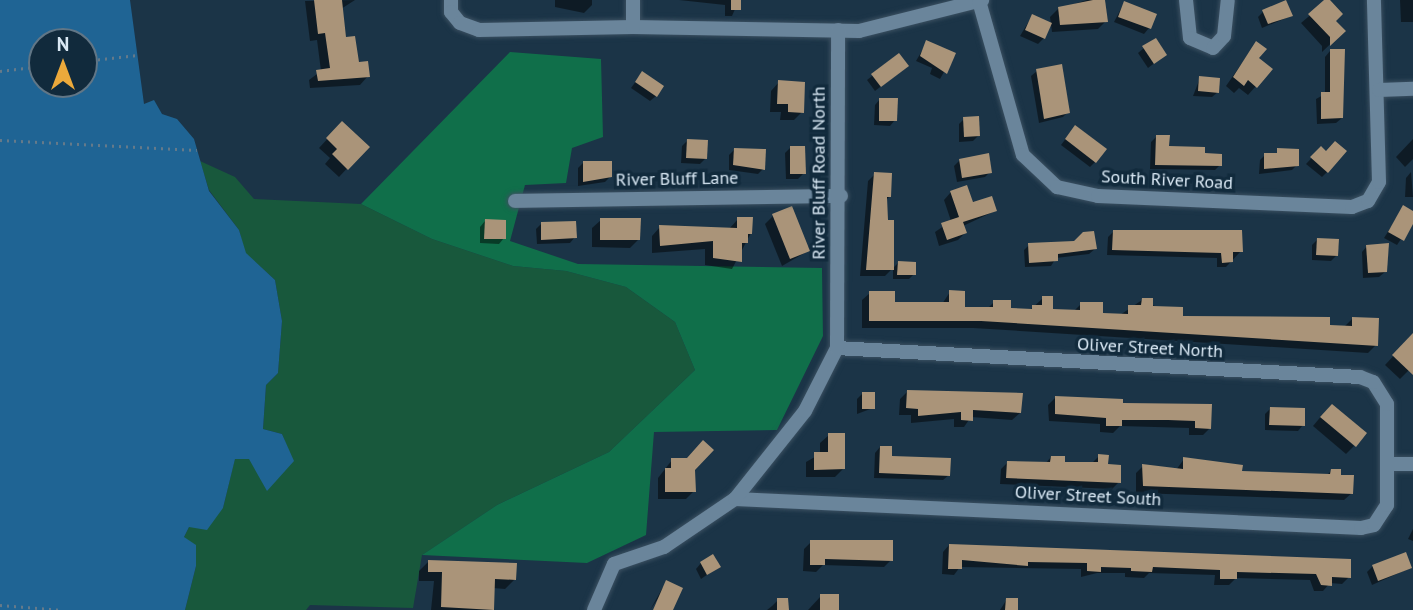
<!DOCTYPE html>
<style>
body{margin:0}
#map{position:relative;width:1413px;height:610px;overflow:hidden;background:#1b3447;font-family:"PT Sans",sans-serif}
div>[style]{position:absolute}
.green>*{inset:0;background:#18583c}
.forest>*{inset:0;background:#106f4a}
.water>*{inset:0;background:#1f6494}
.shadow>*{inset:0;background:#0007}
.building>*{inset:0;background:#aa9479}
.path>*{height:2.5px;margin-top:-1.25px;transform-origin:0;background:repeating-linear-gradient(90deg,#657a8a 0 2px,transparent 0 7px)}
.roads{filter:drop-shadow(0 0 2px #3b5061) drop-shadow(0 0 2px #3b5061)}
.street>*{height:14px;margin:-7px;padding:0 7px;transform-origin:7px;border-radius:7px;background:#6a859b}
span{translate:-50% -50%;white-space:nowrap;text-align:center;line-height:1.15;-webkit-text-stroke:7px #112a3c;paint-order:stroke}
.street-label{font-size:18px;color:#d9e8f4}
.north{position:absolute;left:28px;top:28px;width:70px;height:70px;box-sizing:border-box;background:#112a3c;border:2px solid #617686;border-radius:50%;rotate:0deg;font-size:19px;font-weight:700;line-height:28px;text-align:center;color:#d9e8f4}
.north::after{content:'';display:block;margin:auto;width:24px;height:32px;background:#eca93b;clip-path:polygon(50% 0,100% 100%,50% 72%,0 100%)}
</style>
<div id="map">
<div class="green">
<i style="clip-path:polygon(200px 161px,235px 177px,254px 199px,361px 204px,432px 239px,513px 266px,566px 271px,626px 287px,675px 322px,695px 370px,609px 452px,497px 505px,422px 555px,413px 608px,310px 605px,306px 610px,185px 610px,196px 566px,184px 537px,189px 527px,223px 508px,235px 458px,293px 461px,282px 434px,263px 429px,266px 385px,278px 373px,282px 321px,275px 280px,245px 253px,239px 230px,209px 190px)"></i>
</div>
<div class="forest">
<i style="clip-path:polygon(510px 52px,601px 59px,603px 137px,572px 148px,566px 183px,525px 185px,510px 241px,578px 264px,822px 268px,823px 336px,777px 430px,654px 432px,646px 535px,587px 563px,422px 555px,497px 505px,609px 452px,695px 370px,675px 322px,626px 287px,566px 271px,513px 266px,432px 239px,361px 204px)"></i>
</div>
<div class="water">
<i style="clip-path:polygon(evenodd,0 0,130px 0,144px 104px,154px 100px,162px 114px,177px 119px,194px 139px,209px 191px,239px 230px,246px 253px,275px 280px,282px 321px,278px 373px,266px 385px,263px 429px,282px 434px,294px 461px,267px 491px,249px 459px,235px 459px,223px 508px,207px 530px,189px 527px,184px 537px,196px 545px,196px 566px,185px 610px,0 610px,0 0,42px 42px,84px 42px,84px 84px,42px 84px,42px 42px)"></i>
</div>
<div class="shadow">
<i style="clip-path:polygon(355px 0,341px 9px,345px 39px,368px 76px,360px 85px,310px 88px,309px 80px,321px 71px,317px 40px,310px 41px,305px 1px)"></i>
<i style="clip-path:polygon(555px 0,592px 0,592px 5px,584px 13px,555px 7px)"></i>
<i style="clip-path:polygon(679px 0,853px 0,739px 0,732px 16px,725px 16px,725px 5px)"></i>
<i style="clip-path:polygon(1087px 0,1103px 0,1106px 21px,1098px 29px,1052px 32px,1050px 17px,1058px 9px)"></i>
<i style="clip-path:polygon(1328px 0,1334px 21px,1344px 31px,1322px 52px,1322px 46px,1301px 23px)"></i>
<i style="clip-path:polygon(1400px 0,1413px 0,1413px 22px,1401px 22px)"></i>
<i style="clip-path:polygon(1124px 3px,1149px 28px,1144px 34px,1114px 22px)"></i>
<i style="clip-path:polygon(1263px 12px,1291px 16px,1262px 28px,1258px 17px)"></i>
<i style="clip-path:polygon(1032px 16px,1044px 38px,1038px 44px,1020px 36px)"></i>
<i style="clip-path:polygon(927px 42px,954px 54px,940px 79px,930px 74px,932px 68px,916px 61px)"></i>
<i style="clip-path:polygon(1256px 43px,1256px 86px,1248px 95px,1239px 88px,1234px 93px,1226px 86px)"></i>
<i style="clip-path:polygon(1144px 48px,1165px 55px,1148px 68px,1138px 53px)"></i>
<i style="clip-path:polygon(1330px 51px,1342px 118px,1336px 123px,1317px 124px,1316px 99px,1325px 94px,1325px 57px)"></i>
<i style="clip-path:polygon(899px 55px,907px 66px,875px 91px,867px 80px)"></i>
<i style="clip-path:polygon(1037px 71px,1068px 112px,1063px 117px,1039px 123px,1031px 76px)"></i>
<i style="clip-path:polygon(642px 73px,656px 96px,650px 101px,631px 88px)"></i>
<i style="clip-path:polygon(1200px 78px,1218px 92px,1212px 97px,1193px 96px)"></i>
<i style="clip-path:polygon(779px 82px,802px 112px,794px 120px,780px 120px,781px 112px,770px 112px,771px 91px)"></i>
<i style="clip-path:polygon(880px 99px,895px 120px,890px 126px,874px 125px,875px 105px)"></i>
<i style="clip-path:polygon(964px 119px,978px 136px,973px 141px,959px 142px,959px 124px)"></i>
<i style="clip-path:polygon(342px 123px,367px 147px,339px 177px,325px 164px,330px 158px,319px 148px)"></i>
<i style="clip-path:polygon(1070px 133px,1095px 162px,1090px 167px,1061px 145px)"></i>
<i style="clip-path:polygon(1156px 137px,1168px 148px,1203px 155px,1220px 165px,1215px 170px,1150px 169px,1151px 142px)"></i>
<i style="clip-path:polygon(1413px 139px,1413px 159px,1405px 167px,1396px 157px)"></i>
<i style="clip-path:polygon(687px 141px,705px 159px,700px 164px,681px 163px,682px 146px)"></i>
<i style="clip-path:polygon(790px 148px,804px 173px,798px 179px,786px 179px,785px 153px)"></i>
<i style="clip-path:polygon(1321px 148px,1327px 172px,1322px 177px,1306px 164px)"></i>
<i style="clip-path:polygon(734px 150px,763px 169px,758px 174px,729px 170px,729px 155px)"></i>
<i style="clip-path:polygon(1265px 155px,1297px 165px,1292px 170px,1259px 174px,1260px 160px)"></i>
<i style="clip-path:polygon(960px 160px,990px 172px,985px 177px,957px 182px,954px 166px)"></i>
<i style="clip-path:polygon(584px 162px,610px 177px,605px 182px,578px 186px,578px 168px)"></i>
<i style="clip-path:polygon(1411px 172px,1413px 197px,1405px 197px,1406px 178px)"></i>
<i style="clip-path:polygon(875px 174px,890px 196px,885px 201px,892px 269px,898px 263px,914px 274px,909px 279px,893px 279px,893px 268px,885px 276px,860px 276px,868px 181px)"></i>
<i style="clip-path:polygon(951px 192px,995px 211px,963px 226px,965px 233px,958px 240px,939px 246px,935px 232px,951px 221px,944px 200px)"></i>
<i style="clip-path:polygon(1403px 208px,1413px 213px,1413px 221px,1397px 245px,1384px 238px)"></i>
<i style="clip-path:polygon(773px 216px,808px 251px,782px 266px,765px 224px)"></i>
<i style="clip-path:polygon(738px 219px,751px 233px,732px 269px,705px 265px,705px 249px,652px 253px,652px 236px,660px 227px,729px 229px)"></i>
<i style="clip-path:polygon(601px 220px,639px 239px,630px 248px,592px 247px,592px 228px)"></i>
<i style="clip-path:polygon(485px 221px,504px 238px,499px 244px,480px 243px,480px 227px)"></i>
<i style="clip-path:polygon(541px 224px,575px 237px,570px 243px,537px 244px,536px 229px)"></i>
<i style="clip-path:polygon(1113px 232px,1241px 251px,1226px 267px,1217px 267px,1217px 258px,1107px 255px,1108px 237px)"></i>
<i style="clip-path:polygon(1317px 240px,1337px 255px,1331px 261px,1312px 260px,1312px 245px)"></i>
<i style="clip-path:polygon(1029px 245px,1095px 249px,1089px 254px,1056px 258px,1051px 266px,1025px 267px,1024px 250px)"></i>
<i style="clip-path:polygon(1367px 246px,1385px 272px,1379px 277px,1363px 278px,1362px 252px)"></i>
<i style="clip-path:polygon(950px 292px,963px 308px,987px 309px,994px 302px,1009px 310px,1029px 311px,1043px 298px,1051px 311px,1073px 312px,1081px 304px,1101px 315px,1120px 315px,1142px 300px,1181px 318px,1344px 327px,1353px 318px,1376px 345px,1368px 353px,973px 328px,862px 328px,862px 300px,870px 293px,893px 304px,942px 304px)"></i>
<i style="clip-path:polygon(1412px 336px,1413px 366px,1400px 379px,1385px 365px)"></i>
<i style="clip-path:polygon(907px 392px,1020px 413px,1012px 420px,971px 417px,964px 427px,954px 427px,954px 419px,911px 423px,911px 415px,899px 415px,900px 399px)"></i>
<i style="clip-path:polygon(863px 393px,873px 408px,857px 414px,857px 399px)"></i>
<i style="clip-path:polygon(1055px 398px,1121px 405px,1210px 405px,1210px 428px,1203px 435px,1189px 435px,1189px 428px,1120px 426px,1113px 433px,1100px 432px,1100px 424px,1049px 421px,1048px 405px)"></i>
<i style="clip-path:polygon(1270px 409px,1303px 425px,1298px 431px,1265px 430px,1265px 414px)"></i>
<i style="clip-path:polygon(1323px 414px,1354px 446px,1346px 454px,1313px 426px)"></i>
<i style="clip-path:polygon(829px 435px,843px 469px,835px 477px,806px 477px,806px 462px,820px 454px,820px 443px)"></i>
<i style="clip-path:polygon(880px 447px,890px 458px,949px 475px,943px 480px,874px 478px,875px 453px)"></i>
<i style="clip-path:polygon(1099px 456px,1119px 482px,1112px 489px,1000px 484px,1001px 469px,1007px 463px,1045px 464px,1051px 457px,1063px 463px,1092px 463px)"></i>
<i style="clip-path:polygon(1184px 459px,1240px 472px,1326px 476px,1331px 471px,1352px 493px,1344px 500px,1136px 493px,1136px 473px,1143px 466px,1176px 470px)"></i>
<i style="clip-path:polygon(672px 460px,694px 469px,694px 491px,686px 499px,658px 499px,658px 478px)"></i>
<i style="clip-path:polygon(1413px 529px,1413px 541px,1408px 539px)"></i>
<i style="clip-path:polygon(811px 542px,891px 560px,884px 567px,823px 565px,816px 572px,803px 571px,804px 549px)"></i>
<i style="clip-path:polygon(949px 545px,1350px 561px,1349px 577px,1342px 584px,1330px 583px,1323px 591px,1314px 591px,1310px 580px,1236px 578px,1229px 585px,1214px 585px,1215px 575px,1149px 573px,1144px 578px,1125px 577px,1125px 573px,1097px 573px,1081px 577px,1081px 569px,960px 567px,954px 575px,942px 574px,943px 552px)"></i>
<i style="clip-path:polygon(429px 561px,515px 579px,505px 589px,493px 588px,492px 610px,431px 610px,434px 581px,419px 581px,419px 571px)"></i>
<i style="clip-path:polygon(701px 563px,718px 567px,701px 579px,696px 569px)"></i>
<i style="clip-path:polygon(1373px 566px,1410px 568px,1372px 585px,1367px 572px)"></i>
<i style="clip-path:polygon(666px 582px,671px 610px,655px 610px,664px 590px,650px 610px)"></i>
<i style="clip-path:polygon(821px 596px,837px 610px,808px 610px)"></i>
<i style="clip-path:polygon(1007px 599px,1016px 610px,1000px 610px)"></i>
<i style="clip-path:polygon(778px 600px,787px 610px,767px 610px,772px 606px)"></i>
</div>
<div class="building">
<i style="clip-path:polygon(314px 0,342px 0,346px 37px,355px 36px,359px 62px,368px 61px,370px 77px,318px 81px,316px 70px,330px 68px,325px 33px,318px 34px)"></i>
<i style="clip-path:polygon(731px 0,741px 0,741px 10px,731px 10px)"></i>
<i style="clip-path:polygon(1093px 0,1105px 0,1108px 22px,1060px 25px,1058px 7px)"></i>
<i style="clip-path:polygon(1286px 0,1293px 16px,1268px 24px,1262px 10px)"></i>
<i style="clip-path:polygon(1324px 0,1330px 0,1343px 14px,1336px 21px,1346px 31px,1330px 46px,1330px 37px,1308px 14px)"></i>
<i style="clip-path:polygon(1124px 1px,1157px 14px,1151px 29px,1118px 17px)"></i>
<i style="clip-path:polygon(1032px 14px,1052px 23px,1045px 39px,1025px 30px)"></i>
<i style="clip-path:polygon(1156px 38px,1167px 55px,1154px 64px,1142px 46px)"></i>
<i style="clip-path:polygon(926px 40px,956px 53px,947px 74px,920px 56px)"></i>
<i style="clip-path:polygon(1256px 41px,1267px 49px,1259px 58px,1273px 69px,1257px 88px,1248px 80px,1244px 86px,1233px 77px)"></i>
<i style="clip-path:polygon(1330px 49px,1345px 49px,1343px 118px,1321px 119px,1321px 92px,1330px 92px)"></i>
<i style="clip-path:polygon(899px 53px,909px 66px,881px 87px,871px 74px)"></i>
<i style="clip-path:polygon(1062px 64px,1070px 113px,1044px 119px,1036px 69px)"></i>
<i style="clip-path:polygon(642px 71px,664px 86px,657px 97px,635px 82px)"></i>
<i style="clip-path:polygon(1199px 76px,1220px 78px,1219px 93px,1198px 91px)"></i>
<i style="clip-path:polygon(778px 80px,805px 82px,804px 113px,788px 112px,788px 104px,777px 104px)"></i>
<i style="clip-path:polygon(879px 98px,898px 98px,897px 121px,879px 121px)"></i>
<i style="clip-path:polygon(979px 116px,980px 136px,964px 137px,963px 117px)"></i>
<i style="clip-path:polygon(342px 121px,370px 147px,348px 170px,332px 154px,337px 149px,326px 138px)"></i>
<i style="clip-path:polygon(1075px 125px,1107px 149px,1096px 163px,1065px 139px)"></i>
<i style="clip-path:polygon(1156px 135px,1170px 135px,1169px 146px,1205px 147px,1205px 153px,1222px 154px,1222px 166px,1155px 165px)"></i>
<i style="clip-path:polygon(687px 139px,708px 140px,707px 159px,686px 158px)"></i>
<i style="clip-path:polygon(1335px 141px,1347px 151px,1328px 173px,1310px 157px,1321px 146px,1326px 151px)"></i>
<i style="clip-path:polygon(790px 146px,805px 146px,806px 174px,790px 174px)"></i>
<i style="clip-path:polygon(734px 148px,766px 149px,765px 170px,733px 165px)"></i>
<i style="clip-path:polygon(1277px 148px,1299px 149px,1299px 166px,1264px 169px,1264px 153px,1277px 153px)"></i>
<i style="clip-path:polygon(989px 153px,992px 173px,962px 178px,959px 159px)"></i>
<i style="clip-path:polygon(583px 161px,612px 161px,612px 177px,583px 182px)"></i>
<i style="clip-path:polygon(874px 172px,892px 173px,891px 197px,887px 197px,888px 220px,894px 220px,894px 270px,866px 270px)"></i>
<i style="clip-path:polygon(967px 185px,973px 202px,992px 196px,997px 211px,963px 222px,967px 233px,947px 240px,941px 223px,959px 217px,950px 191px)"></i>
<i style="clip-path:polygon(1403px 205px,1413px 211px,1413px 224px,1404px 241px,1388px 232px)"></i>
<i style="clip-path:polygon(792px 206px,810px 251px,790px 259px,772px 214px)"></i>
<i style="clip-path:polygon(737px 217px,753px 217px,752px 234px,748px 234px,748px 243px,742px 243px,742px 262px,713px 258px,713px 241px,660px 246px,659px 225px,737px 228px)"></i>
<i style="clip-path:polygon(600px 218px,641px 218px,640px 240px,600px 240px)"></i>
<i style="clip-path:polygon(485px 219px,506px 220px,506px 239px,484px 239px)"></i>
<i style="clip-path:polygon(576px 221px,577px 238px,541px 240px,541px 222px)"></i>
<i style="clip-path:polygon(1113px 230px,1242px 230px,1243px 252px,1233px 252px,1233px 262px,1222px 263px,1221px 253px,1112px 250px)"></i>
<i style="clip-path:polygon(1094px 231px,1097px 249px,1058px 254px,1058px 261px,1029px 263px,1028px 243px,1074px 241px,1083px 232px)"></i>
<i style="clip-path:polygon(1317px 238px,1339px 239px,1338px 256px,1316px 255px)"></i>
<i style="clip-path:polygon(1389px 243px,1387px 272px,1368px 273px,1366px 245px)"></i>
<i style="clip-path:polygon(898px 261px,916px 262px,916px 275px,897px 275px)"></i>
<i style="clip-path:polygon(949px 290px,965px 291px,965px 307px,993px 307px,993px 300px,1011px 300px,1011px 308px,1032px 309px,1032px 305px,1042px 305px,1042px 296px,1053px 296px,1053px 309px,1080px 310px,1080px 302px,1103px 302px,1103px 313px,1128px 314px,1128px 305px,1141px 305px,1142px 298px,1153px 298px,1153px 306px,1183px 307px,1183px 316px,1330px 317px,1330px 325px,1352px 326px,1352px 317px,1379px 318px,1378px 346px,981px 321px,869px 321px,869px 291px,895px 291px,895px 302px,949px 302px)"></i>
<i style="clip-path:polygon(1413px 333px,1413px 375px,1392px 355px)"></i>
<i style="clip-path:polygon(907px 390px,1023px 393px,1021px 413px,973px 410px,973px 421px,961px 420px,961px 412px,918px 416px,918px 409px,906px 408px)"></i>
<i style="clip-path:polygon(862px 392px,875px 392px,875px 409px,862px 409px)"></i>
<i style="clip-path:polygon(1055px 396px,1123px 399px,1123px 403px,1212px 404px,1211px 429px,1195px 428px,1195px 421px,1168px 420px,1122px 420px,1122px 426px,1106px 426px,1106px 418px,1055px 414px)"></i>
<i style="clip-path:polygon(1332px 404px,1367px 433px,1356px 447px,1320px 417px)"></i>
<i style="clip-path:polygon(1270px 407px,1305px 408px,1305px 426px,1269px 425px)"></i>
<i style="clip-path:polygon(828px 433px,845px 433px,845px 469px,814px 470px,814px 452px,828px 452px)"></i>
<i style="clip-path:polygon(703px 440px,714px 450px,695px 470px,696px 492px,665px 492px,665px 468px,671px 468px,671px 458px,687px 458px)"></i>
<i style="clip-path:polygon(880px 446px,892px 446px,892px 456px,951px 458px,950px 476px,879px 473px)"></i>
<i style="clip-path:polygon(1098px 454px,1109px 455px,1108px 464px,1121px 465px,1121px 483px,1006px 478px,1007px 461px,1050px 462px,1051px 456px,1065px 456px,1065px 462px,1098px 462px)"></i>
<i style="clip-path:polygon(1183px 457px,1243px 465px,1242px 471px,1330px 474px,1331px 469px,1341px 469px,1341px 475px,1354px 475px,1353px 494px,1143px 486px,1142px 464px,1183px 469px)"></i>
<i style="clip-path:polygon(810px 540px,893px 540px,893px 561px,825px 559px,825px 565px,810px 565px)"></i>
<i style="clip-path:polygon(949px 544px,1351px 559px,1351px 578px,1332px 577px,1332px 586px,1321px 585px,1316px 574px,1237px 572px,1237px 579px,1220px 579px,1220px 570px,1153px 567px,1152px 572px,1131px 571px,1131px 568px,1101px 567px,1101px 572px,1087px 571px,1087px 563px,1028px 562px,1028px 566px,962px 560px,962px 569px,948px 569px)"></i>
<i style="clip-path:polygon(1406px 552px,1412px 568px,1378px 581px,1372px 565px)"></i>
<i style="clip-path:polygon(713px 554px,721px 567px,707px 575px,700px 562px)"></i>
<i style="clip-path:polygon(428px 560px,517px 563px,516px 580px,495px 579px,494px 610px,441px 607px,442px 572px,428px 572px)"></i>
<i style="clip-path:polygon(666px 580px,683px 588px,673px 610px,653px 610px)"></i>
<i style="clip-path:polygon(820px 594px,839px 594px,839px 610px,820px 610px)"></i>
<i style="clip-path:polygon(777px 598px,788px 598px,789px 610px,777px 610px)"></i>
<i style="clip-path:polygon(1006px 598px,1018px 598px,1018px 610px,1005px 610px)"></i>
</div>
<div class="path">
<i style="left:84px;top:61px;width:54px;rotate:-6.3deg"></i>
<i style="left:0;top:71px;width:42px;rotate:-6.8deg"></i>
<i style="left:0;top:140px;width:197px;rotate:2.9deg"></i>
<i style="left:0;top:605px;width:63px;rotate:4.5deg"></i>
</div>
<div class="roads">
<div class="street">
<i style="left:451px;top:0;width:12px;rotate:90deg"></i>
<i style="left:451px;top:12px;width:14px;rotate:51deg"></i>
<i style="left:460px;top:23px;width:20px;rotate:20deg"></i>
<i style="left:479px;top:30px;width:154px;rotate:-1.1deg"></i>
<i style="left:633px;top:27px;width:226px;rotate:1deg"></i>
<i style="left:859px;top:31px;width:127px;rotate:-14.1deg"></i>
<i style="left:633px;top:0;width:27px;rotate:90deg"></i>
<i style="left:1186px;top:0;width:38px;rotate:84deg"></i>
<i style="left:1190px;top:38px;width:25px;rotate:23deg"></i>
<i style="left:1213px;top:48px;width:16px;rotate:-47deg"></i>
<i style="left:1224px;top:36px;width:36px;rotate:-84deg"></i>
<i style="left:979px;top:1px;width:160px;rotate:74.1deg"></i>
<i style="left:1023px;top:155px;width:47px;rotate:43.3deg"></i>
<i style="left:1057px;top:187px;width:42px;rotate:12.4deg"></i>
<i style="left:1098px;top:196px;width:254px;rotate:2.5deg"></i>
<i style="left:1352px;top:207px;width:17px;rotate:-21deg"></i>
<i style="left:1368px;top:201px;width:22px;rotate:-60deg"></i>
<i style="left:1379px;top:182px;width:182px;rotate:-91.6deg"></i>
<i style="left:1379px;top:90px;width:34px;rotate:-2deg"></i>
<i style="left:515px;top:201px;width:326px;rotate:-0.9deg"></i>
<i style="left:1389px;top:464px;width:24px"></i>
<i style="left:735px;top:499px;width:627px;rotate:2.65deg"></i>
<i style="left:1361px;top:528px;width:13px;rotate:-13deg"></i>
<i style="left:1374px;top:525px;width:24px;rotate:-57deg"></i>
<i style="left:1387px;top:505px;width:101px;rotate:-90deg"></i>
<i style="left:1387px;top:404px;width:26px;rotate:-122deg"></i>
<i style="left:1373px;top:382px;width:14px;rotate:-159deg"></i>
<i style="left:1360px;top:377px;width:524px;rotate:-176.83deg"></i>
<i style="left:594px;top:610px;width:50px;rotate:-66.5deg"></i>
<i style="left:614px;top:564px;width:53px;rotate:-18.8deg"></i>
<i style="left:664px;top:547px;width:86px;rotate:-34.1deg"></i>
<i style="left:735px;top:499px;width:112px;rotate:-51.5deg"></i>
<i style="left:805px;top:411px;width:71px;rotate:-63.1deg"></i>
<i style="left:837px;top:348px;width:318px;rotate:-89.8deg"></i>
</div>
</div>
<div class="street-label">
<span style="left:819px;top:173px;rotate:-90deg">River Bluff Road North</span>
<span style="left:677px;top:179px;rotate:-1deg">River Bluff Lane</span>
<span style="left:1167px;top:180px;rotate:3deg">South River Road</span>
<span style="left:1150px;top:348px;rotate:3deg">Oliver Street North</span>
<span style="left:1088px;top:496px;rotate:3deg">Oliver Street South</span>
</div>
<div class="north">N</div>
</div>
